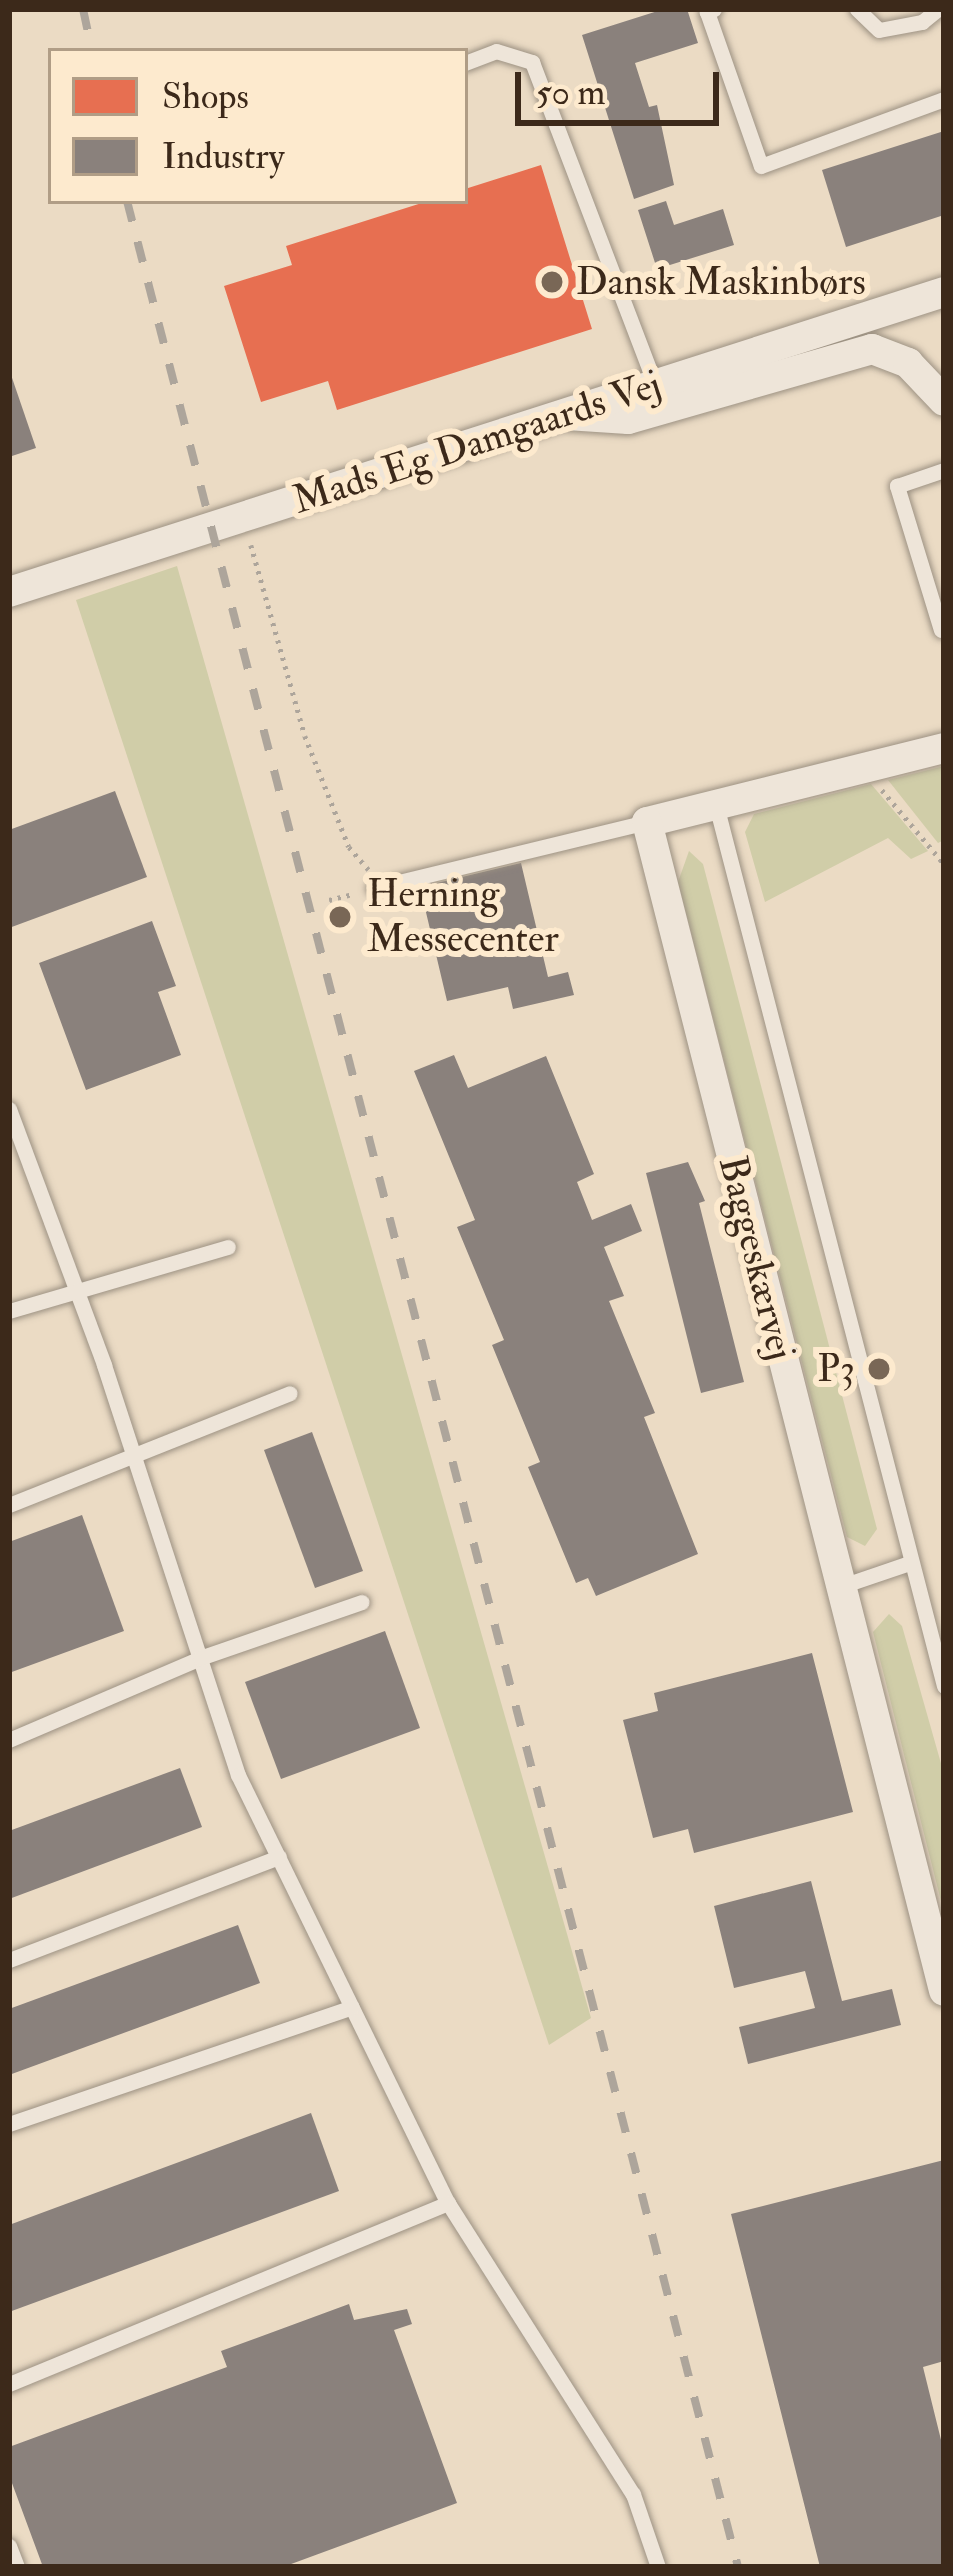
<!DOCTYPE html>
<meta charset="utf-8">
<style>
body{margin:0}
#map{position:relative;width:953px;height:2576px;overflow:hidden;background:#ebdbc4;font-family:"IM FELL Double Pica",serif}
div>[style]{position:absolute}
.green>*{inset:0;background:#d0cda8}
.shops>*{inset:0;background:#e76f51}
.industry>*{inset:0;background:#8a817c}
.path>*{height:4.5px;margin-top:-2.25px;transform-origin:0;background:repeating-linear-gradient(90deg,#ada59b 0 3px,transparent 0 9px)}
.roads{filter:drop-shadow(0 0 3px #9d9283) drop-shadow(0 0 3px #9d9283)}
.lane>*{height:15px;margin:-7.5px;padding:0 7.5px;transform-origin:7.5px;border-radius:7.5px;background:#eee5d9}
.street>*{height:30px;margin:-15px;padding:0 15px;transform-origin:15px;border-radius:15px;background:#eee5d9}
.rail>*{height:8px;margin-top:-4px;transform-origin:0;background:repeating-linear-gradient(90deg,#ada59b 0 21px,transparent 0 42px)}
.dots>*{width:33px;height:33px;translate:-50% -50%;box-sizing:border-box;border:6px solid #fdeace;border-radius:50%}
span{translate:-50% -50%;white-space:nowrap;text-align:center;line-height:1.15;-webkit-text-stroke:12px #fdeace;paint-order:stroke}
.poi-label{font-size:39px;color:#3c291a}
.left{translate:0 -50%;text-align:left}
.right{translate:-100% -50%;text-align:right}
.street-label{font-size:39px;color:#3c291a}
.frame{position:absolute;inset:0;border:12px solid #3c291a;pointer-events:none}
.legend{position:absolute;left:48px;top:48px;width:420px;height:156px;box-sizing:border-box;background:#fdeace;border:3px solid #b09d86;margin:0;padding:15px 21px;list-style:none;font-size:36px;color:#3c291a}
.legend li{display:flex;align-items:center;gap:24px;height:60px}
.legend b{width:60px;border:3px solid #b09d86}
.scale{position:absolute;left:515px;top:72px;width:204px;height:54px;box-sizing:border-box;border:6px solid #3c291a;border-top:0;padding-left:15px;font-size:36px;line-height:42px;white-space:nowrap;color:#3c291a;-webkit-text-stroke:9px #fdeace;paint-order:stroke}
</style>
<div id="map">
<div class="green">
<i style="clip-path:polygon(177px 566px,591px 2018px,549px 2045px,76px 600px)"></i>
<i style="clip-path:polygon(944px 766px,944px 840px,938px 843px,888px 780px)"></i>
<i style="clip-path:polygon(871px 784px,928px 851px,911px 859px,888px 838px,765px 902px,745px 832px,754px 814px)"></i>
<i style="clip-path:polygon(689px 851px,703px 864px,877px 1529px,865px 1546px,847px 1537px,678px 882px)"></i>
<i style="clip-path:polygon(889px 1614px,902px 1626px,944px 1774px,944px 1913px,873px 1632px)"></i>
</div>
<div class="shops">
<i style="clip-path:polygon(541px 165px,592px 329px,337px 410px,328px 381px,261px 402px,224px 286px,292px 265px,286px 246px,428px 201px,465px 201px,465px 189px)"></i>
</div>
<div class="industry">
<i style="clip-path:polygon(664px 9px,687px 9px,698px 43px,635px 63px,649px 107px,657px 105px,674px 185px,634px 199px,582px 35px)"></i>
<i style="clip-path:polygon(944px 131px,944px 215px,846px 247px,822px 170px)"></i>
<i style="clip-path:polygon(666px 201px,674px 225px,723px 209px,734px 245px,657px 269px,638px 210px)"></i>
<i style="clip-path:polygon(9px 369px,36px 448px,9px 457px)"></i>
<i style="clip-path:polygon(115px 791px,147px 877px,9px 928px,9px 830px)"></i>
<i style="clip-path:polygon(521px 863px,548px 977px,568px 972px,574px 995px,513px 1009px,508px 987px,447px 1001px,420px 887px)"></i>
<i style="clip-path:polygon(152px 921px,176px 986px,158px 992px,181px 1055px,86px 1090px,39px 963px)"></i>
<i style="clip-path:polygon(454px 1055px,468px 1088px,546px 1056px,594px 1174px,577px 1182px,592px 1220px,631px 1204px,642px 1231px,604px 1247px,624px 1296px,609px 1301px,655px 1413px,644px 1417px,698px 1554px,596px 1596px,588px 1578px,576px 1583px,528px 1467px,540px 1462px,492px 1345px,504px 1340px,457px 1227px,475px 1220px,414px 1071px)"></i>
<i style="clip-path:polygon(688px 1162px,705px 1201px,699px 1203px,744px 1382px,701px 1393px,646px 1173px)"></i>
<i style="clip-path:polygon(312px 1432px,363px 1571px,315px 1588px,264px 1450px)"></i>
<i style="clip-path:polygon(82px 1515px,124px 1631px,9px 1673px,9px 1542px)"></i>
<i style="clip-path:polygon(385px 1631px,420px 1728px,281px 1779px,245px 1682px)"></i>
<i style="clip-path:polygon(812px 1653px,853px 1812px,694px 1853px,688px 1829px,653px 1838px,623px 1720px,658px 1711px,654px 1693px)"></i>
<i style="clip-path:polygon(180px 1768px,202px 1827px,9px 1899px,9px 1831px)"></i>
<i style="clip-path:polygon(811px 1881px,842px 2001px,892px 1989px,901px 2025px,748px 2064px,739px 2027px,815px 2008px,805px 1971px,734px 1988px,714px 1906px)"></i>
<i style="clip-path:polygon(238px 1925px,260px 1983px,9px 2075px,9px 2009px)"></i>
<i style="clip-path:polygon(311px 2113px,339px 2191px,9px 2312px,9px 2225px)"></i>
<i style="clip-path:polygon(944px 2160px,944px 2361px,923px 2367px,944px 2452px,944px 2567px,820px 2567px,731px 2214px)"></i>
<i style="clip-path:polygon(349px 2304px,354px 2320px,407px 2309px,412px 2324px,394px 2330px,457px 2503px,283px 2567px,43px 2567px,9px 2475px,9px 2447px,227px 2367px,221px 2351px)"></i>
</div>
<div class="path">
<i style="left:251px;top:545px;width:198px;rotate:74.2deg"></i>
<i style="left:305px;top:736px;width:119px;rotate:68.4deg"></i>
<i style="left:349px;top:847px;width:30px;rotate:49deg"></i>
<i style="left:882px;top:790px;width:97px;rotate:50deg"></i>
<i style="left:329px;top:900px;width:25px;rotate:-14deg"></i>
</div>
<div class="roads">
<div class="lane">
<i style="left:714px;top:9px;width:8px;rotate:157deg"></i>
<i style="left:707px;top:12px;width:163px;rotate:70.7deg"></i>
<i style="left:761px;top:166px;width:195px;rotate:-20.1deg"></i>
<i style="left:857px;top:9px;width:30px;rotate:44deg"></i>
<i style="left:879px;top:30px;width:44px;rotate:-10.5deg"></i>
<i style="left:922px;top:22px;width:21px;rotate:-39deg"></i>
<i style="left:465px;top:63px;width:33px;rotate:-21deg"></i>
<i style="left:496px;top:51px;width:38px;rotate:17deg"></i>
<i style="left:532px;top:62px;width:345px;rotate:69.1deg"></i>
<i style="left:941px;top:630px;width:151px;rotate:-107deg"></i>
<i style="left:897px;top:486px;width:50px;rotate:-18.8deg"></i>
<i style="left:716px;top:805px;width:910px;rotate:75.49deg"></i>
<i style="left:374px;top:888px;width:281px;rotate:-13.6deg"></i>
<i style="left:9px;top:1109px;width:273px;rotate:69.6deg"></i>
<i style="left:104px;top:1365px;width:431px;rotate:71.9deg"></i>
<i style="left:238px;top:1775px;width:477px;rotate:63.9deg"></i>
<i style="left:448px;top:2203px;width:345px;rotate:57.6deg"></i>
<i style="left:633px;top:2494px;width:77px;rotate:71.1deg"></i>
<i style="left:9px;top:1311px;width:228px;rotate:-16.3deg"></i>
<i style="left:9px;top:1505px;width:302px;rotate:-21.7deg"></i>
<i style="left:839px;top:1587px;width:74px;rotate:-18.9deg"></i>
<i style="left:9px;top:1740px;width:208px;rotate:-23.2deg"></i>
<i style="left:200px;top:1658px;width:171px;rotate:-19.1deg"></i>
<i style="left:9px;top:1960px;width:289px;rotate:-20.9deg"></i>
<i style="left:9px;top:2124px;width:362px;rotate:-18.8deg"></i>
<i style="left:9px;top:2384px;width:475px;rotate:-22.4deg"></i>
<i style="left:9px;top:2546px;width:22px;rotate:69deg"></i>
</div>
<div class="street">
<i style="left:567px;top:415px;width:61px;rotate:3.8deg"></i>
<i style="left:628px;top:419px;width:254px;rotate:-16deg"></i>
<i style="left:872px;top:349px;width:39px;rotate:21deg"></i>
<i style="left:908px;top:363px;width:52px;rotate:46.5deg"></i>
<i style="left:9px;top:592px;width:982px;rotate:-17.79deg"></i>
<i style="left:944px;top:748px;width:306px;rotate:166deg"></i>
<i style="left:647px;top:822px;width:1206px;rotate:75.74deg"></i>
</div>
</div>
<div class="rail">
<i style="left:83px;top:9px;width:43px;rotate:77.9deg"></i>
<i style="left:127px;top:201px;width:2444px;rotate:75.52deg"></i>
</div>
<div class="dots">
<i style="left:552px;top:282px;background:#796756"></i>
<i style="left:340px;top:917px;background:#796756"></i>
<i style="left:879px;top:1369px;background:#796756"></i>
</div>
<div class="poi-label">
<span class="left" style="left:576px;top:282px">Dansk Maskinbørs</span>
<span class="left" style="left:367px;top:917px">Herning<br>Messecenter</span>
<span class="right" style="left:855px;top:1369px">P3</span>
</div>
<div class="street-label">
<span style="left:477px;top:443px;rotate:-18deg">Mads Eg Damgaards Vej</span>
<span style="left:756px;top:1258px;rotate:76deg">Baggeskærvej</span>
</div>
<div class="frame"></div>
<ul class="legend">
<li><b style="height:33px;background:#e76f51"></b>Shops</li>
<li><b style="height:33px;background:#8a817c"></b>Industry</li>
</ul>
<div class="scale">50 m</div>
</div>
